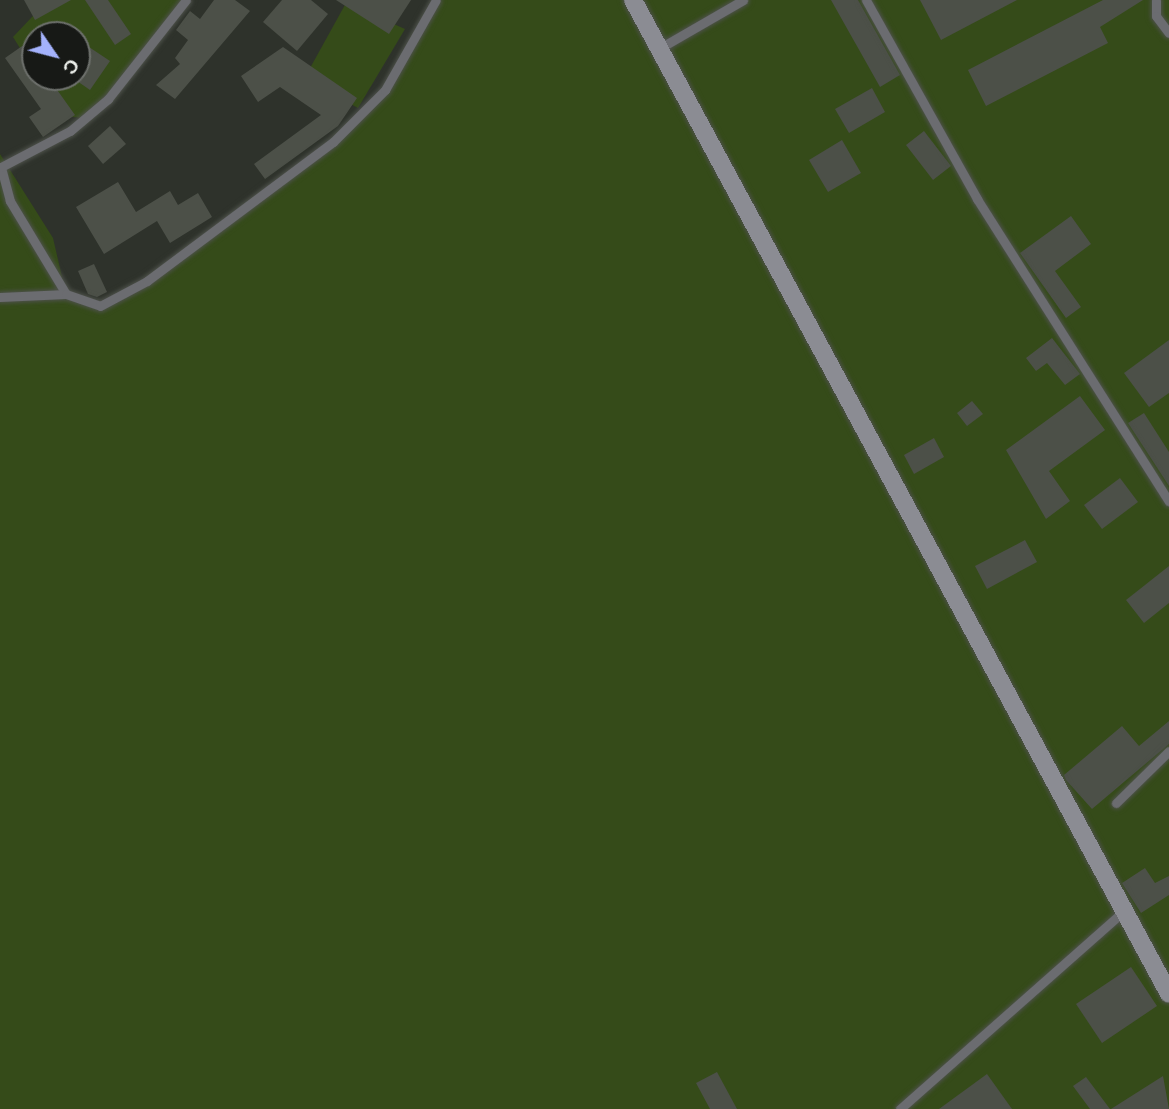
<!DOCTYPE html>
<meta charset="utf-8">
<style>
body{margin:0}
#map{position:relative;width:1169px;height:1109px;overflow:hidden;background:#2e322b;font-family:Barlow,sans-serif}
div>[style]{position:absolute}
.green>*{inset:0;background:#354b19}
.building>*{inset:0;background:#4c5048}
.roads{filter:drop-shadow(0 0 2px #4d514a) drop-shadow(0 0 2px #4d514a)}
.lane>*{height:9px;margin:-4.5px;padding:0 4.5px;transform-origin:4.5px;border-radius:4.5px;background:#6b6c70}
.secondary>*{height:18px;margin:-9px;padding:0 9px;transform-origin:9px;border-radius:9px;background:#8b8c93}
span{translate:-50% -50%;white-space:nowrap;text-align:center;line-height:1.15;-webkit-text-stroke:5px #171916;paint-order:stroke}
.north{position:absolute;left:21px;top:21px;width:70px;height:70px;box-sizing:border-box;background:#171916;border:2px solid #6d706c;border-radius:50%;rotate:125deg;font-size:19px;font-weight:700;line-height:28px;text-align:center;color:#eff2ed}
.north::after{content:'';display:block;margin:auto;width:24px;height:32px;background:#a4b2fc;clip-path:polygon(50% 0,100% 100%,50% 72%,0 100%)}
</style>
<div id="map">
<div class="green">
<i style="clip-path:polygon(48px 0,190px 0,92px 119px,63px 116px,38px 77px,77px 77px,77px 35px,35px 35px,35px 72px,13px 37px)"></i>
<i style="clip-path:polygon(436px 0,1169px 0,1169px 1109px,0 1109px,0 154px,53px 238px,66px 294px,100px 306px,147px 281px,333px 142px,385px 90px)"></i>
<i style="clip-path:polygon(346px 3px,405px 29px,358px 108px,304px 79px)"></i>
</div>
<div class="building">
<i style="clip-path:polygon(24px 0,71px 0,35px 20px)"></i>
<i style="clip-path:polygon(85px 0,108px 0,131px 34px,115px 45px)"></i>
<i style="clip-path:polygon(214px 0,235px 0,250px 11px,175px 99px,156px 85px,180px 64px,175px 58px,188px 40px,176px 30px,190px 11px,200px 19px)"></i>
<i style="clip-path:polygon(282px 0,311px 0,328px 14px,297px 51px,263px 22px)"></i>
<i style="clip-path:polygon(336px 0,411px 0,389px 34px)"></i>
<i style="clip-path:polygon(831px 0,858px 0,900px 75px,880px 87px)"></i>
<i style="clip-path:polygon(920px 0,1017px 0,941px 40px)"></i>
<i style="clip-path:polygon(1103px 0,1143px 0,1100px 27px,1108px 43px,986px 106px,968px 70px)"></i>
<i style="clip-path:polygon(77px 39px,110px 61px,90px 90px,77px 81px)"></i>
<i style="clip-path:polygon(25px 44px,35px 59px,35px 77px,48px 77px,75px 115px,43px 137px,29px 117px,41px 109px,5px 58px)"></i>
<i style="clip-path:polygon(283px 47px,357px 98px,338px 126px,265px 179px,254px 164px,321px 115px,280px 87px,258px 102px,241px 76px)"></i>
<i style="clip-path:polygon(872px 88px,885px 112px,849px 133px,835px 109px)"></i>
<i style="clip-path:polygon(110px 126px,126px 144px,103px 164px,88px 146px)"></i>
<i style="clip-path:polygon(924px 131px,951px 166px,933px 180px,906px 145px)"></i>
<i style="clip-path:polygon(842px 140px,861px 173px,828px 192px,809px 160px)"></i>
<i style="clip-path:polygon(118px 182px,136px 212px,170px 191px,178px 205px,198px 193px,212px 217px,170px 243px,157px 221px,104px 254px,76px 207px)"></i>
<i style="clip-path:polygon(1071px 216px,1091px 244px,1055px 271px,1081px 307px,1066px 318px,1020px 253px)"></i>
<i style="clip-path:polygon(94px 264px,107px 292px,97px 297px,88px 294px,78px 271px)"></i>
<i style="clip-path:polygon(1052px 338px,1080px 374px,1065px 385px,1047px 363px,1036px 371px,1026px 358px)"></i>
<i style="clip-path:polygon(1169px 340px,1169px 393px,1149px 407px,1124px 373px)"></i>
<i style="clip-path:polygon(1080px 396px,1105px 430px,1049px 471px,1070px 501px,1046px 519px,1006px 450px)"></i>
<i style="clip-path:polygon(972px 401px,983px 414px,967px 426px,957px 413px)"></i>
<i style="clip-path:polygon(1144px 413px,1169px 452px,1169px 486px,1128px 423px)"></i>
<i style="clip-path:polygon(934px 438px,944px 457px,914px 474px,904px 455px)"></i>
<i style="clip-path:polygon(1120px 478px,1138px 502px,1102px 529px,1084px 505px)"></i>
<i style="clip-path:polygon(1025px 540px,1037px 562px,987px 589px,975px 566px)"></i>
<i style="clip-path:polygon(1169px 566px,1169px 603px,1144px 623px,1126px 600px)"></i>
<i style="clip-path:polygon(1169px 721px,1169px 744px,1092px 809px,1066px 780px,1064px 775px,1122px 726px,1139px 746px)"></i>
<i style="clip-path:polygon(1145px 868px,1155px 883px,1169px 876px,1169px 895px,1141px 913px,1122px 883px)"></i>
<i style="clip-path:polygon(1131px 967px,1157px 1006px,1102px 1043px,1076px 1004px)"></i>
<i style="clip-path:polygon(717px 1072px,737px 1109px,710px 1109px,696px 1083px)"></i>
<i style="clip-path:polygon(987px 1074px,1012px 1109px,939px 1109px)"></i>
<i style="clip-path:polygon(1163px 1076px,1169px 1109px,1111px 1109px)"></i>
<i style="clip-path:polygon(1086px 1077px,1110px 1109px,1090px 1109px,1073px 1086px)"></i>
</div>
<div class="roads">
<div class="lane">
<i style="left:866px;top:0;width:228px;rotate:60.8deg"></i>
<i style="left:977px;top:199px;width:358px;rotate:57.6deg"></i>
<i style="left:1156px;top:0;width:16px;rotate:90deg"></i>
<i style="left:1156px;top:16px;width:21px;rotate:53deg"></i>
<i style="left:660px;top:48px;width:96px;rotate:-30deg"></i>
<i style="left:66px;top:294px;width:109px;rotate:-121.1deg"></i>
<i style="left:10px;top:201px;width:35px;rotate:-105deg"></i>
<i style="left:1px;top:167px;width:78px;rotate:-27.6deg"></i>
<i style="left:70px;top:131px;width:50px;rotate:-40.1deg"></i>
<i style="left:108px;top:99px;width:126px;rotate:-51.8deg"></i>
<i style="left:0;top:297px;width:66px;rotate:-2.6deg"></i>
<i style="left:66px;top:294px;width:36px;rotate:19deg"></i>
<i style="left:100px;top:306px;width:53px;rotate:-28deg"></i>
<i style="left:147px;top:281px;width:232px;rotate:-36.8deg"></i>
<i style="left:333px;top:142px;width:74px;rotate:-45deg"></i>
<i style="left:385px;top:90px;width:103px;rotate:-60.5deg"></i>
<i style="left:1116px;top:803px;width:74px;rotate:-44.5deg"></i>
<i style="left:900px;top:1109px;width:299px;rotate:-41.5deg"></i>
</div>
<div class="secondary">
<i style="left:633px;top:0;width:1129px;rotate:61.66deg"></i>
</div>
</div>
<div class="north">С</div>
</div>
